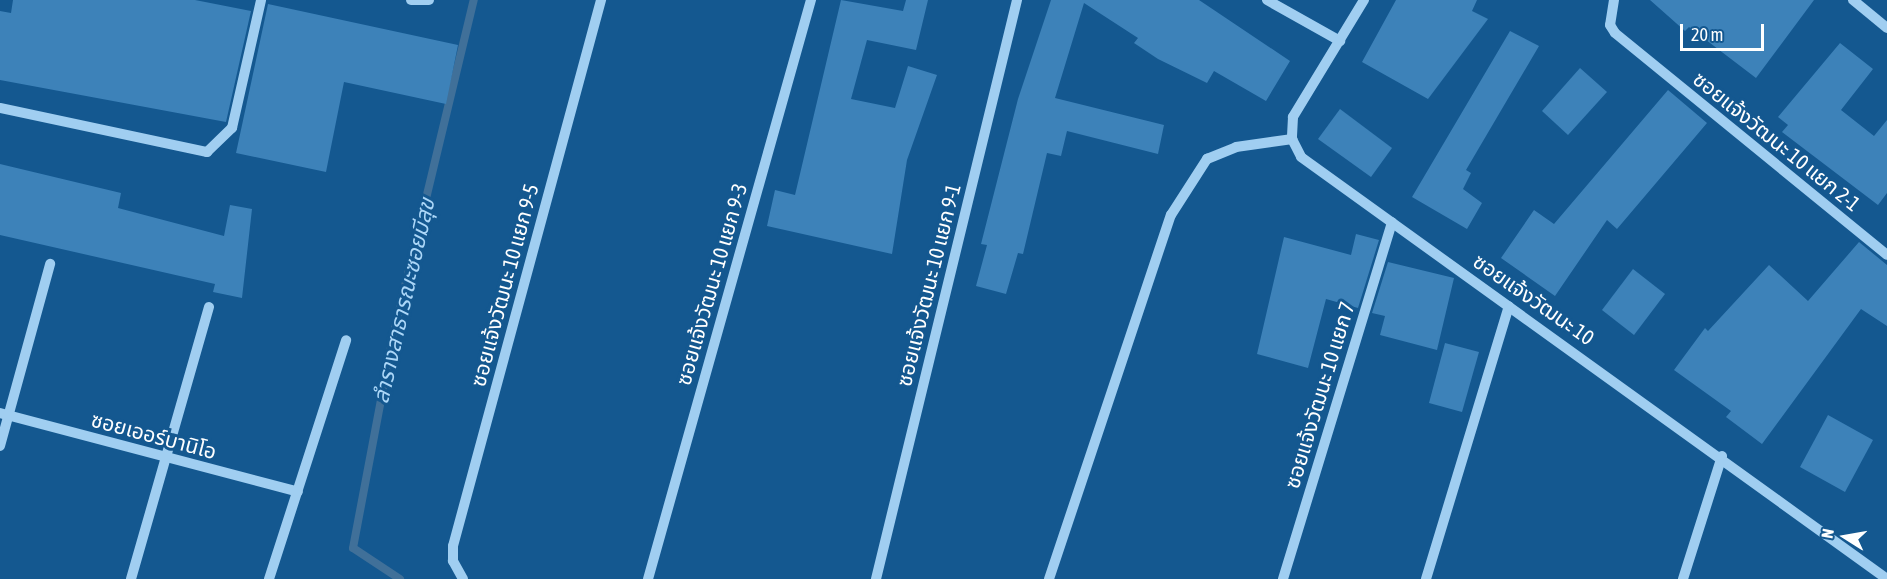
<!DOCTYPE html>
<meta charset="utf-8">
<style>
body{margin:0}
#map{position:relative;width:1887px;height:579px;overflow:hidden;background:#145890;font-family:"Asap Condensed","Noto Sans Thai",sans-serif}
div>[style]{position:absolute}
.stream>*{height:8px;margin:-4px;padding:0 4px;transform-origin:4px;border-radius:4px;background:#407099}
.building>*{inset:0;background:#3d82b9}
.minor>*{height:10px;margin:-5px;padding:0 5px;transform-origin:5px;border-radius:5px;background:#a0cef1}
span{translate:-50% -50%;white-space:nowrap;text-align:center;line-height:1.15;-webkit-text-stroke:6px #145890;paint-order:stroke}
.street-label{font-size:21px;color:#fff}
.water-label{font-size:22px;color:#acd7f8;font-style:italic}
.north{position:absolute;left:1815px;top:507px;width:60px;height:60px;-webkit-text-stroke:4px #145890;paint-order:stroke;rotate:281deg;font-size:16px;font-weight:700;line-height:24px;text-align:center;color:#fff}
.north::after{content:'';display:block;margin:auto;width:21px;height:27px;background:#fff;clip-path:polygon(50% 0,100% 100%,50% 72%,0 100%)}
.scale{position:absolute;left:1680px;top:24px;width:84px;height:27px;box-sizing:border-box;border:3px solid #fff;border-top:0;padding-left:8px;font-size:18px;line-height:21px;white-space:nowrap;color:#fff;-webkit-text-stroke:4px #145890;paint-order:stroke}
</style>
<div id="map">
<div class="stream">
<i style="left:400px;top:579px;width:56px;rotate:-146.6deg"></i>
<i style="left:353px;top:548px;width:220px;rotate:-79.3deg"></i>
<i style="left:394px;top:332px;width:342px;rotate:-76.5deg"></i>
</div>
<div class="building">
<i style="clip-path:polygon(13px 0,195px 0,251px 11px,226px 122px,0 80px,0 11px,11px 13px)"></i>
<i style="clip-path:polygon(841px 0,903px 11px,906px 0,928px 0,916px 50px,867px 40px,851px 99px,895px 108px,908px 66px,937px 75px,907px 160px,892px 254px,767px 226px,775px 190px,795px 195px)"></i>
<i style="clip-path:polygon(1051px 0,1199px 0,1290px 61px,1266px 101px,1214px 71px,1207px 83px,1158px 59px,1134px 43px,1138px 38px,1084px 3px,1055px 98px,1164px 125px,1158px 154px,1067px 131px,1061px 156px,1047px 153px,1023px 254px,1018px 253px,1006px 294px,976px 286px,987px 245px,981px 244px,1018px 99px)"></i>
<i style="clip-path:polygon(1396px 0,1477px 0,1472px 11px,1488px 19px,1428px 99px,1362px 62px)"></i>
<i style="clip-path:polygon(1650px 0,1814px 0,1756px 78px,1689px 27px,1685px 31px)"></i>
<i style="clip-path:polygon(268px 4px,458px 45px,446px 104px,344px 82px,326px 172px,236px 153px)"></i>
<i style="clip-path:polygon(1510px 31px,1539px 46px,1466px 170px,1471px 173px,1463px 189px,1482px 203px,1467px 229px,1412px 197px)"></i>
<i style="clip-path:polygon(1840px 43px,1873px 69px,1841px 110px,1874px 136px,1887px 120px,1887px 193px,1878px 205px,1782px 132px,1788px 125px,1778px 117px)"></i>
<i style="clip-path:polygon(1580px 68px,1607px 92px,1568px 135px,1542px 111px)"></i>
<i style="clip-path:polygon(1668px 90px,1707px 123px,1617px 229px,1607px 220px,1555px 296px,1501px 258px,1534px 210px,1554px 224px)"></i>
<i style="clip-path:polygon(1340px 109px,1392px 148px,1371px 177px,1318px 139px)"></i>
<i style="clip-path:polygon(0 164px,121px 193px,118px 208px,224px 236px,230px 205px,252px 209px,242px 298px,213px 292px,215px 284px,0 235px)"></i>
<i style="clip-path:polygon(1356px 234px,1379px 240px,1358px 308px,1326px 299px,1308px 368px,1257px 354px,1284px 237px,1351px 255px)"></i>
<i style="clip-path:polygon(1859px 242px,1887px 265px,1887px 326px,1861px 309px,1762px 444px,1726px 417px,1731px 411px,1674px 370px,1705px 328px,1708px 331px,1769px 265px,1808px 301px)"></i>
<i style="clip-path:polygon(1388px 262px,1454px 278px,1437px 350px,1380px 335px,1385px 316px,1372px 313px)"></i>
<i style="clip-path:polygon(1633px 269px,1665px 294px,1634px 335px,1602px 310px)"></i>
<i style="clip-path:polygon(1445px 343px,1479px 352px,1462px 412px,1429px 403px)"></i>
<i style="clip-path:polygon(1828px 415px,1873px 440px,1845px 492px,1800px 467px)"></i>
</div>
<div class="minor">
<i style="left:411px;top:0;width:18px"></i>
<i style="left:1267px;top:0;width:84px;rotate:29.3deg"></i>
<i style="left:1364px;top:0;width:137px;rotate:121.3deg"></i>
<i style="left:1293px;top:117px;width:22px;rotate:93deg"></i>
<i style="left:1292px;top:139px;width:20px;rotate:63deg"></i>
<i style="left:1301px;top:157px;width:722px;rotate:35.76deg"></i>
<i style="left:1614px;top:0;width:25px;rotate:99deg"></i>
<i style="left:1610px;top:25px;width:9px;rotate:58deg"></i>
<i style="left:1615px;top:33px;width:351px;rotate:39.2deg"></i>
<i style="left:1853px;top:0;width:44px;rotate:39.5deg"></i>
<i style="left:0;top:108px;width:212px;rotate:12deg"></i>
<i style="left:207px;top:152px;width:35px;rotate:-44deg"></i>
<i style="left:232px;top:128px;width:131px;rotate:-77.2deg"></i>
<i style="left:0;top:413px;width:308px;rotate:14.8deg"></i>
<i style="left:0;top:446px;width:189px;rotate:-74.6deg"></i>
<i style="left:131px;top:579px;width:283px;rotate:-74deg"></i>
<i style="left:269px;top:579px;width:251px;rotate:-72.1deg"></i>
<i style="left:463px;top:579px;width:21px;rotate:-119deg"></i>
<i style="left:453px;top:561px;width:15px;rotate:-90deg"></i>
<i style="left:453px;top:546px;width:566px;rotate:-74.83deg"></i>
<i style="left:648px;top:579px;width:602px;rotate:-74.28deg"></i>
<i style="left:876px;top:579px;width:596px;rotate:-76.31deg"></i>
<i style="left:1049px;top:579px;width:384px;rotate:-71.5deg"></i>
<i style="left:1171px;top:215px;width:67px;rotate:-57.3deg"></i>
<i style="left:1207px;top:159px;width:31px;rotate:-22deg"></i>
<i style="left:1236px;top:147px;width:57px;rotate:-8.1deg"></i>
<i style="left:1283px;top:579px;width:373px;rotate:-73deg"></i>
<i style="left:1426px;top:579px;width:285px;rotate:-73.1deg"></i>
<i style="left:1683px;top:579px;width:129px;rotate:-72.4deg"></i>
</div>
<div class="street-label">
<span style="left:1777px;top:141px;rotate:39deg">ซอยแจ้งวัฒนะ 10 แยก 2-1</span>
<span style="left:711px;top:284px;rotate:-74deg">ซอยแจ้งวัฒนะ 10 แยก 9-3</span>
<span style="left:504px;top:285px;rotate:-75deg">ซอยแจ้งวัฒนะ 10 แยก 9-5</span>
<span style="left:928px;top:285px;rotate:-76deg">ซอยแจ้งวัฒนะ 10 แยก 9-1</span>
<span style="left:1534px;top:299px;rotate:35deg">ซอยแจ้งวัฒนะ 10</span>
<span style="left:1319px;top:395px;rotate:-73deg">ซอยแจ้งวัฒนะ 10 แยก 7</span>
<span style="left:154px;top:435px;rotate:15deg">ซอยเออร์บานิโอ</span>
</div>
<div class="water-label">
<span style="left:404px;top:301px;rotate:-77deg">ลำรางสาธารณะซอยมีสุข</span>
</div>
<div class="north">N</div>
<div class="scale">20 m</div>
</div>
